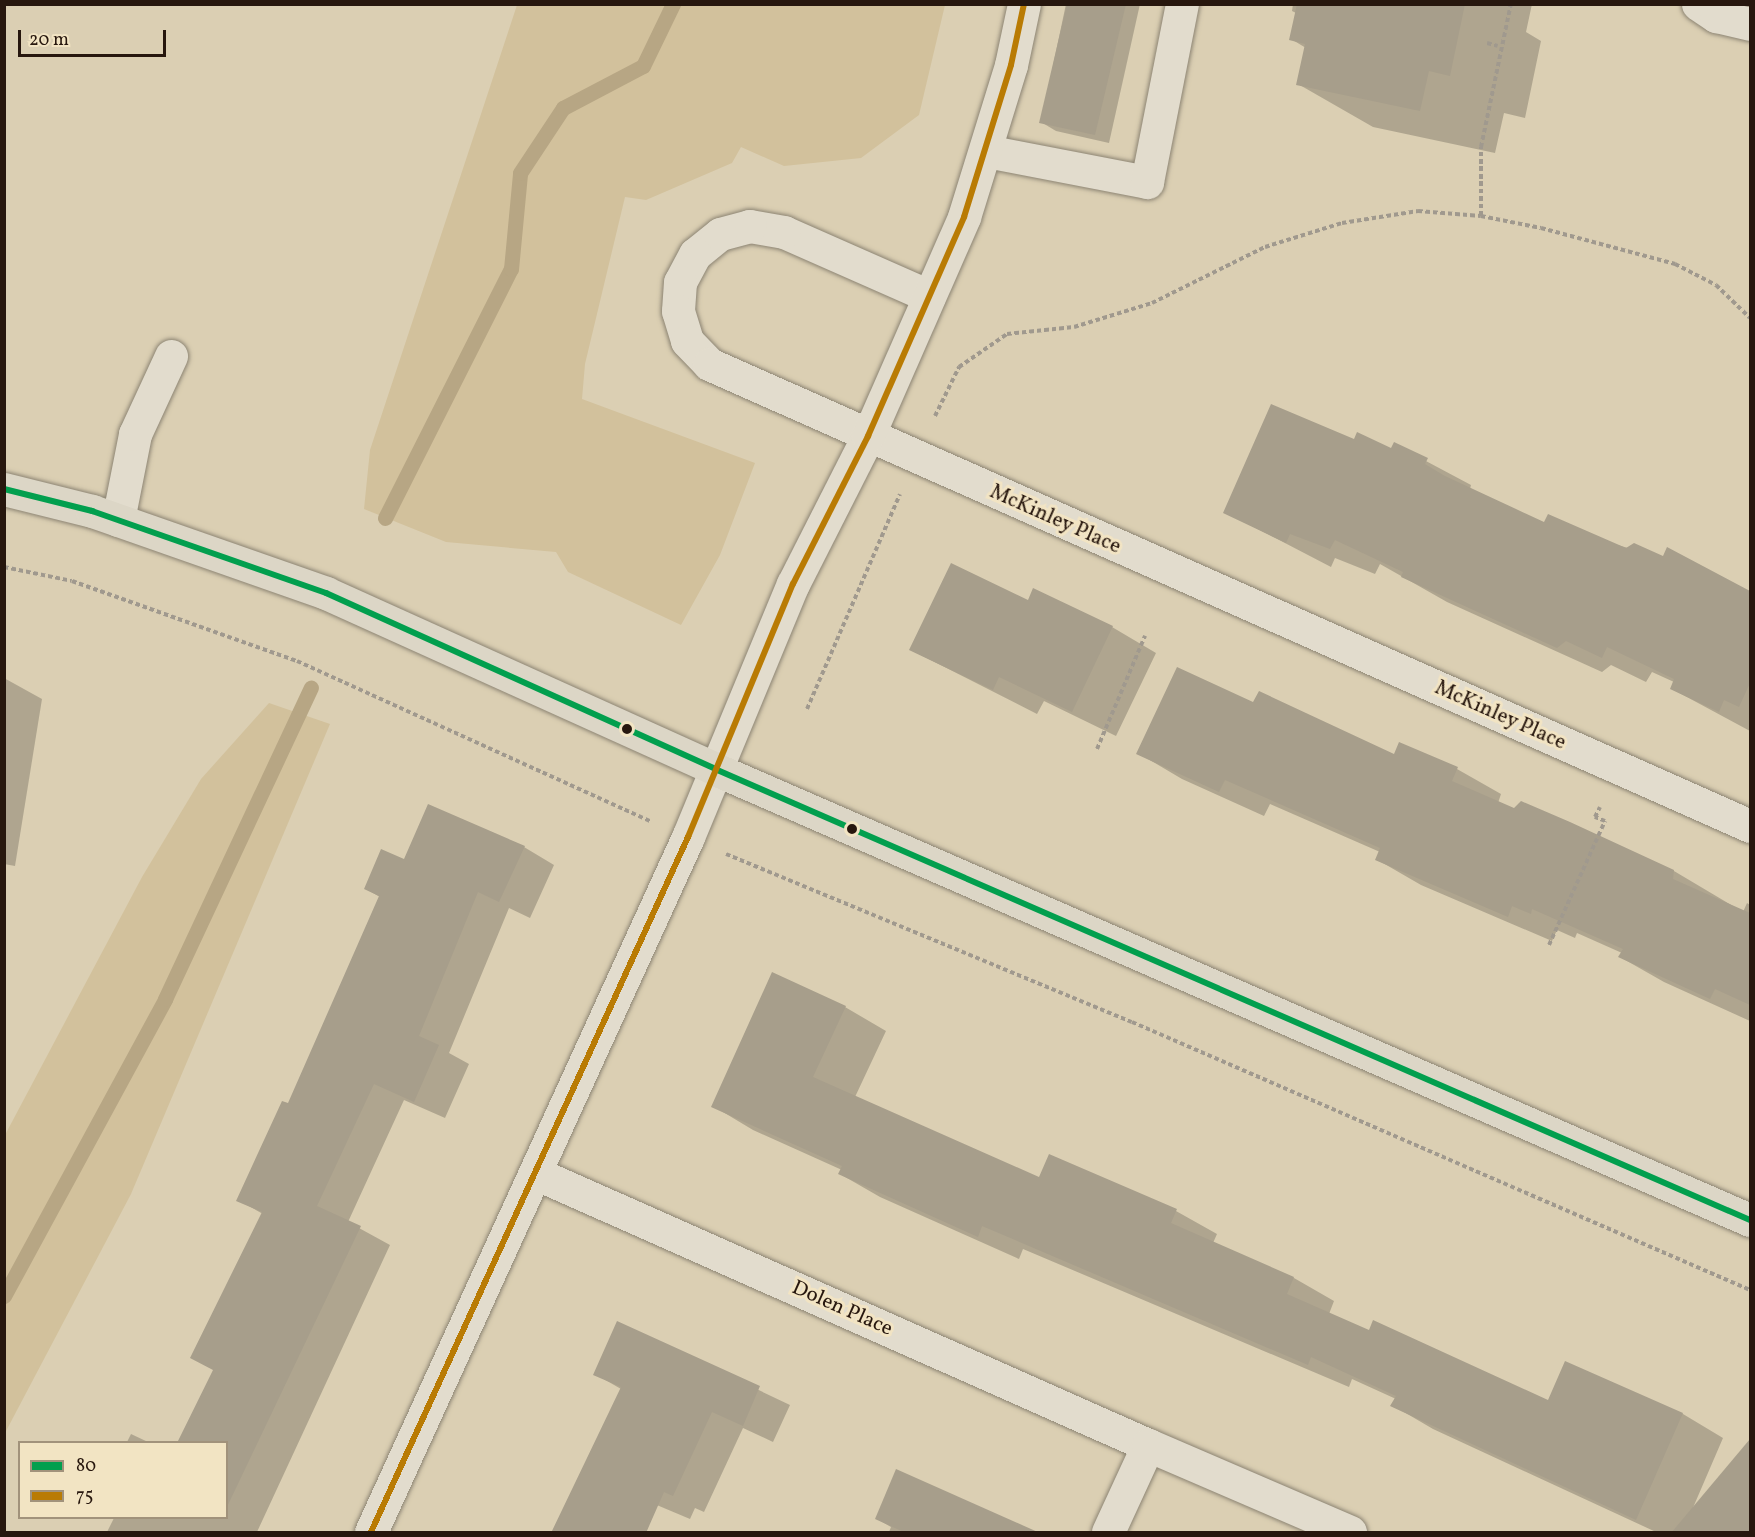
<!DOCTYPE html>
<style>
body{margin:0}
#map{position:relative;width:1755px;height:1537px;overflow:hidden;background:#dbcfb3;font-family:Vollkorn,serif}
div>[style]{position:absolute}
.green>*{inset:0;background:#d2c19c}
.shadow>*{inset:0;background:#0003}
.stream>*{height:15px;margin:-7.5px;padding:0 7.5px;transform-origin:7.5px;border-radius:7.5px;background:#b7a684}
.building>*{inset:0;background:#a79e8b}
.path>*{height:4px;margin-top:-2px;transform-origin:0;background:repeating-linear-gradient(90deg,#a0998e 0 4.5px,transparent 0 7.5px)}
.roads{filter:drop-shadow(0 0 2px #8c8473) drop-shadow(0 0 2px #8c8473)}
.minor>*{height:33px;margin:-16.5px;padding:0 16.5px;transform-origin:16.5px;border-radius:16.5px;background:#e2dccd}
.major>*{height:33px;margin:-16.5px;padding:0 16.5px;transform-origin:16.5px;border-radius:16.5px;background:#dcd6c6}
.bus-1>*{height:6px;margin:-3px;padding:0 3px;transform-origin:3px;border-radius:3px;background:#029f4e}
.bus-2>*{height:6px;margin:-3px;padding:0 3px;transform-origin:3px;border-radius:3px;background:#b97b04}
.dots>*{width:16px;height:16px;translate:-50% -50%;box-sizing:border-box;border:3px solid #f2e4c3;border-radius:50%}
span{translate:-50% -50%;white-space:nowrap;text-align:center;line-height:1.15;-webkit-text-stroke:6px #f2e4c3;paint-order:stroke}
.street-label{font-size:21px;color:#27170e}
.frame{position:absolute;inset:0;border:6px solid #27170e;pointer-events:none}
.legend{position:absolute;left:18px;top:1441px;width:210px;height:78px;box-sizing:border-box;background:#f2e4c3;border:2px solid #a1927b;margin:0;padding:8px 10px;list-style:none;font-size:18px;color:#27170e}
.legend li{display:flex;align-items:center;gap:12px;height:30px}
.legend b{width:30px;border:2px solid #a1927b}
.scale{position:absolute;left:18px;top:30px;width:148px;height:27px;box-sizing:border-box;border:3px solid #27170e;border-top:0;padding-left:8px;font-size:18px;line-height:21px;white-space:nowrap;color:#27170e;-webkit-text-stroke:4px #f2e4c3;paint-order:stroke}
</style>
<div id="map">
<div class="green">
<i style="clip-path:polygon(517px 5px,945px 5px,919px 115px,861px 158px,784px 166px,741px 147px,732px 163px,646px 200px,625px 197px,585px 364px,582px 399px,755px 463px,720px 555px,681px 625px,568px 572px,556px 552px,446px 542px,364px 509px,370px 450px)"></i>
<i style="clip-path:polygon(269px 703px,330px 724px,131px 1194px,5px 1433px,5px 1135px,142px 877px,201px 779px)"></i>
</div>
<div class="shadow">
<i style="clip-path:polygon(1066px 4px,1140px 4px,1109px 143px,1056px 131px,1041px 122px)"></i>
<i style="clip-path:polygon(1293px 4px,1532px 4px,1526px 32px,1541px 41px,1525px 118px,1504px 113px,1495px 153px,1373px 127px,1298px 84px,1306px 48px,1291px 39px,1296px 13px,1292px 11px)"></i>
<i style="clip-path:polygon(1354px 441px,1392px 450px,1394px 444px,1471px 485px,1470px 489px,1544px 524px,1663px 558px,1667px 549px,1750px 593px,1750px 731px,1672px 689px,1674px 682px,1652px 672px,1646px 682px,1611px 665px,1602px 672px,1447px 602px,1380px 564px,1375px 574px,1335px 558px,1331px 567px,1225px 512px)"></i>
<i style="clip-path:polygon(1029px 602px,1112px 627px,1156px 653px,1116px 736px,1044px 701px,1037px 714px,911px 650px)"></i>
<i style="clip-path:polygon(4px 678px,42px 699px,15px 866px,4px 864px)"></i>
<i style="clip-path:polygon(1253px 704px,1394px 756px,1457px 769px,1501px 794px,1498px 803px,1674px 871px,1743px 912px,1747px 903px,1750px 905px,1750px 1021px,1664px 982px,1620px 957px,1622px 953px,1577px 933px,1575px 938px,1557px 930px,1552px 941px,1421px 885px,1376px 859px,1380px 852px,1270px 804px,1264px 816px,1182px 779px,1138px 753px)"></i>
<i style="clip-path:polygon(524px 847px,554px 865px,530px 918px,509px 908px,449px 1053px,469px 1064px,445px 1118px,404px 1100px,348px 1222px,390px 1245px,257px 1532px,107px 1532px,114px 1518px,226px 1518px,226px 1442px,214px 1370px,263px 1214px,238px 1200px,288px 1105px,380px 897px,366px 889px,405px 861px)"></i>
<i style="clip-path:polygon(845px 1007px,886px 1031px,855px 1097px,1039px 1179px,1049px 1156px,1176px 1211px,1217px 1234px,1213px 1243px,1294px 1278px,1334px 1301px,1329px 1314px,1370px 1332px,1549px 1402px,1566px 1363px,1683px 1414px,1723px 1438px,1692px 1510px,1750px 1441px,1750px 1532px,1656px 1532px,1433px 1429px,1392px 1405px,1396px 1399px,1352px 1379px,1349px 1387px,1023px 1249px,1019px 1259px,880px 1197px,840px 1174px,842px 1170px,753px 1130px,713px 1106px)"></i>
<i style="clip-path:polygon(618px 1323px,790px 1405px,773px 1442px,743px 1428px,704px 1512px,695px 1508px,690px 1519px,614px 1487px,621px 1389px,595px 1374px)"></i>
<i style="clip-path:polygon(131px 1434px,148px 1442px,127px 1442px)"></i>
<i style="clip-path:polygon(877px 1519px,1019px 1532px,889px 1532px,891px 1527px)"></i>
</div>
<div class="stream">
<i style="left:385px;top:518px;width:279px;rotate:-63.2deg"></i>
<i style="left:511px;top:269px;width:96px;rotate:-84.6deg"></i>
<i style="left:520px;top:173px;width:78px;rotate:-56.5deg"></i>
<i style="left:563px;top:108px;width:90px;rotate:-27.7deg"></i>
<i style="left:643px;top:66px;width:69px;rotate:-64.2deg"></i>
<i style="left:4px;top:1296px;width:338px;rotate:-61.5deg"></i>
<i style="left:165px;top:999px;width:344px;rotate:-64.9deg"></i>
</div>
<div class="building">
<i style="clip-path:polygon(1067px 4px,1126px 4px,1095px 135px,1039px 123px)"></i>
<i style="clip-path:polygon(1297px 4px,1465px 4px,1450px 76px,1429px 71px,1420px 111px,1296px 85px,1305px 44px,1289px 40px)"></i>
<i style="clip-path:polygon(1271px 404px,1354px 439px,1357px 432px,1391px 448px,1394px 442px,1428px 458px,1425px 464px,1445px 476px,1544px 522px,1548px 514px,1626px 548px,1634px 543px,1663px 556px,1667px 547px,1750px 591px,1750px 683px,1739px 707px,1724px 700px,1719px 712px,1670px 689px,1674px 679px,1607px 647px,1602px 658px,1566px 641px,1557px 648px,1401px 577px,1403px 572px,1335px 540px,1330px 549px,1290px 534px,1286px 543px,1223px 513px)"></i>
<i style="clip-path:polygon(951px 563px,1028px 600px,1033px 588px,1113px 626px,1072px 712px,999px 677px,993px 690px,909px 650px)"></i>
<i style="clip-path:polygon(1177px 667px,1253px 702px,1259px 691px,1394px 754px,1399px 742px,1458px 767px,1452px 781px,1514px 808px,1521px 801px,1570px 822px,1674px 870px,1673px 879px,1750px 913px,1750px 1005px,1715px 989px,1710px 999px,1618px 957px,1623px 949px,1532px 909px,1531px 914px,1512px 906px,1508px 917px,1375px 860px,1380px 848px,1225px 780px,1219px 792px,1136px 754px)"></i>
<i style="clip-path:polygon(428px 804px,525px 846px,499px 902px,478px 892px,419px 1036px,439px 1045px,414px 1102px,374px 1084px,317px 1206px,361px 1226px,226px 1509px,226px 1443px,177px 1443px,213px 1370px,190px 1358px,262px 1212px,236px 1201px,282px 1101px,288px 1103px,379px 896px,364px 889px,381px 849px,404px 859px)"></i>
<i style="clip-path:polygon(772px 972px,846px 1006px,813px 1077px,1039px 1177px,1049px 1154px,1177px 1209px,1171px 1223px,1294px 1277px,1287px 1294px,1369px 1330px,1373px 1320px,1548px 1400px,1565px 1361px,1683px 1413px,1636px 1520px,1390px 1406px,1396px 1396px,1311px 1357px,1308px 1365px,982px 1226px,978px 1237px,838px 1174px,842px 1166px,711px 1107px)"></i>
<i style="clip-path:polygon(617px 1321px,760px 1386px,743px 1426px,712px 1412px,673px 1496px,664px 1492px,646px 1533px,551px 1533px,621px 1387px,593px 1375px)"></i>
<i style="clip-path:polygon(1750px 1439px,1750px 1533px,1671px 1533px)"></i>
<i style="clip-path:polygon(896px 1469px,1040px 1533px,906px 1533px,875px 1519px)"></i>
</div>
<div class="path">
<i style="left:1487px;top:43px;width:11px;rotate:15deg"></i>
<i style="left:1481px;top:216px;width:69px;rotate:-90deg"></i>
<i style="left:1481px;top:147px;width:146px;rotate:-78.2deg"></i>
<i style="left:935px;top:416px;width:55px;rotate:-63.9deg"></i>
<i style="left:959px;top:367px;width:58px;rotate:-34.5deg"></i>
<i style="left:1007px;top:334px;width:67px;rotate:-6deg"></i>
<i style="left:1074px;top:327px;width:82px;rotate:-17.1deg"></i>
<i style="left:1152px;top:303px;width:126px;rotate:-26.4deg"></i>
<i style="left:1265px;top:247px;width:81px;rotate:-17.3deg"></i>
<i style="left:1342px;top:223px;width:77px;rotate:-9deg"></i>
<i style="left:1418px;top:211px;width:63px;rotate:4.5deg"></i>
<i style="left:1481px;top:216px;width:61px;rotate:11.3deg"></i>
<i style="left:1541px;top:228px;width:139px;rotate:15deg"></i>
<i style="left:1675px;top:264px;width:46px;rotate:27.1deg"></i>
<i style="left:1716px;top:285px;width:47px;rotate:44.1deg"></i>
<i style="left:4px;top:567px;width:69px;rotate:11.6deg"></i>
<i style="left:72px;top:581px;width:239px;rotate:19.6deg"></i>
<i style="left:297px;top:661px;width:388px;rotate:24.4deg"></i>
<i style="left:807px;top:709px;width:234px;rotate:-66.6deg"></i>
<i style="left:1097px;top:749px;width:123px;rotate:-67deg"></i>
<i style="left:726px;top:854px;width:439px;rotate:22.5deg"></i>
<i style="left:1132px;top:1022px;width:674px;rotate:23.44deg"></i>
<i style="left:1549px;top:945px;width:136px;rotate:-65.7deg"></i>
<i style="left:1605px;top:821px;width:11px;rotate:-158deg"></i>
<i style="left:1595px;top:817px;width:11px;rotate:-63deg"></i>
</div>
<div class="roads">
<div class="minor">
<i style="left:1698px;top:4px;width:22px;rotate:34deg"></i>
<i style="left:1716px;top:16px;width:35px;rotate:13deg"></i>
<i style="left:986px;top:151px;width:164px;rotate:10.9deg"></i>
<i style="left:1147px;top:182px;width:181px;rotate:-78.9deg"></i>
<i style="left:929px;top:296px;width:158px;rotate:-156.2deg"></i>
<i style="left:784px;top:232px;width:35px;rotate:-170deg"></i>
<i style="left:750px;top:226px;width:31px;rotate:165deg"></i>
<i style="left:720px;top:234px;width:32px;rotate:141deg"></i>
<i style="left:695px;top:254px;width:32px;rotate:118deg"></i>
<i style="left:680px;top:282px;width:29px;rotate:94deg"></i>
<i style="left:678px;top:311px;width:31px;rotate:73deg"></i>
<i style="left:687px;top:341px;width:32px;rotate:46deg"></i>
<i style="left:709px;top:364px;width:1139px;rotate:23.93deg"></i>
<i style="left:118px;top:520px;width:88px;rotate:-78.8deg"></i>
<i style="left:135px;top:434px;width:86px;rotate:-65.2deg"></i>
<i style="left:535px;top:1173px;width:671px;rotate:23.93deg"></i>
<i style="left:371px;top:1532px;width:764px;rotate:-65.48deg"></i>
<i style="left:688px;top:837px;width:274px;rotate:-67.5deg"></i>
<i style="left:793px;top:584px;width:166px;rotate:-63.1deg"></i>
<i style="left:868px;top:436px;width:239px;rotate:-66.3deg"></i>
<i style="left:964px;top:217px;width:159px;rotate:-72.8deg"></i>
<i style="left:1011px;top:65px;width:62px;rotate:-78deg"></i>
<i style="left:1108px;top:1532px;width:96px;rotate:-65.3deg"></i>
<i style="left:1148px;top:1445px;width:220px;rotate:23.3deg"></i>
</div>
<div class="major">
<i style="left:4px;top:489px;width:91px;rotate:14deg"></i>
<i style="left:92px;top:511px;width:248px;rotate:19.3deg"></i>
<i style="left:326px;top:593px;width:427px;rotate:24.3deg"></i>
<i style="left:715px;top:769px;width:1129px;rotate:23.55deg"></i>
</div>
</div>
<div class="bus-1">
<i style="left:4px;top:489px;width:91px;rotate:14deg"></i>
<i style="left:92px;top:511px;width:248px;rotate:19.3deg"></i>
<i style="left:326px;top:593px;width:427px;rotate:24.3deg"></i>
<i style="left:715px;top:769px;width:1129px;rotate:23.55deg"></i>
</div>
<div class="bus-2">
<i style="left:371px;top:1532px;width:764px;rotate:-65.48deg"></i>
<i style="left:688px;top:837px;width:274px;rotate:-67.5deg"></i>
<i style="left:793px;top:584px;width:166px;rotate:-63.1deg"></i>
<i style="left:868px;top:436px;width:239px;rotate:-66.3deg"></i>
<i style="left:964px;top:217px;width:159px;rotate:-72.8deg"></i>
<i style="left:1011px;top:65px;width:62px;rotate:-78deg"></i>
</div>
<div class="dots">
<i style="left:627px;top:729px;background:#27170e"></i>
<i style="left:852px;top:829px;background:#27170e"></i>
</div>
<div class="street-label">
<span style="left:1055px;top:520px;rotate:24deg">McKinley Place</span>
<span style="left:1500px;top:716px;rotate:24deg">McKinley Place</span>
<span style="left:842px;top:1309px;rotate:24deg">Dolen Place</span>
</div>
<div class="frame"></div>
<ul class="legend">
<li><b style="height:8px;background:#029f4e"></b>80</li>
<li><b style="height:8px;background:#b97b04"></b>75</li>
</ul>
<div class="scale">20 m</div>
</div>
